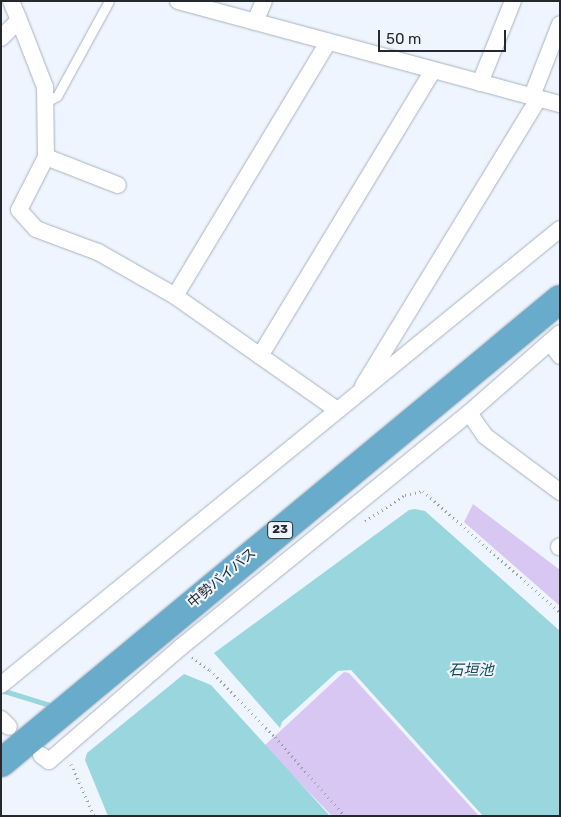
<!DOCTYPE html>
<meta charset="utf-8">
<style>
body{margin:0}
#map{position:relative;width:561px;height:817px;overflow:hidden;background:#eef5fe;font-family:Rubik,"Noto Sans JP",sans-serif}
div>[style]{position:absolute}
.green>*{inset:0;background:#d8c7f2}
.water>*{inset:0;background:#9ad6de}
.stream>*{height:5px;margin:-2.5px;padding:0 2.5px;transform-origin:2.5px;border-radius:2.5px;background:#9ad6de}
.path>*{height:3px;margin-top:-1.5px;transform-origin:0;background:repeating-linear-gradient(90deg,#9ca1a8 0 1px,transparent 0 5px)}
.roads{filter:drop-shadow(0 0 1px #aab2bd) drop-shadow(0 0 1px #aab2bd)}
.service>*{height:9px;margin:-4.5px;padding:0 4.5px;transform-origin:4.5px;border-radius:4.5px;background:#fff}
.minor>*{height:16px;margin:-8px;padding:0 8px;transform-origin:8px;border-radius:8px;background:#fff}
.trunk>*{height:28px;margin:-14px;padding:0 14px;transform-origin:14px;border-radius:14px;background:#68abca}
span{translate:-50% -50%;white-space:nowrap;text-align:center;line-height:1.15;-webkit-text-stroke:4px #eef5fe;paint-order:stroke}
.shield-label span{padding:1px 4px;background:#eef5fe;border:1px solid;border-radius:4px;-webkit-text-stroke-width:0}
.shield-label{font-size:12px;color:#25282c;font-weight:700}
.street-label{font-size:14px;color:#25282c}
.water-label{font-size:15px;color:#164c52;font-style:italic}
.frame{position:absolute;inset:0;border:2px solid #25282c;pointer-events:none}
.scale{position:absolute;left:378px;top:30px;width:128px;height:22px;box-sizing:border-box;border:2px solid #25282c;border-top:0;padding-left:6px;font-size:15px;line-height:18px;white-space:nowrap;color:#25282c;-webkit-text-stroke:4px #eef5fe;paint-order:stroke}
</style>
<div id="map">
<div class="green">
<i style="clip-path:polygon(473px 504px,560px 570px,560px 606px,464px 522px)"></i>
<i style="clip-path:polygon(344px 672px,349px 673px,479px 816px,332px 816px,264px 746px)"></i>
</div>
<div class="water">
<i style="clip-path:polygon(415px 509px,425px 511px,560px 631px,560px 816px,483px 816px,351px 670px,338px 671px,282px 722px,280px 728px,214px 653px,409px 510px)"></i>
<i style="clip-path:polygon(184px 674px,211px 685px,330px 816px,108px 816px,85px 760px,87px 753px)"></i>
</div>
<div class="stream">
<i style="left:1px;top:690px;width:58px;rotate:17.2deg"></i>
</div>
<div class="path">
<i style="left:365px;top:521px;width:48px;rotate:-33deg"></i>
<i style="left:405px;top:495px;width:18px;rotate:-13deg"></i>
<i style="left:423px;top:491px;width:183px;rotate:41.5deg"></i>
<i style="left:192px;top:657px;width:22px;rotate:36deg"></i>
<i style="left:210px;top:670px;width:93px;rotate:45.9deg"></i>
<i style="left:275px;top:737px;width:106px;rotate:48.5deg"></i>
<i style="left:71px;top:764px;width:57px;rotate:66.1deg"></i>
</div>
<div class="roads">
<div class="service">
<i style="left:46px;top:102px;width:13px;rotate:-29deg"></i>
<i style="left:57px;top:96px;width:108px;rotate:-61.3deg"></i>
</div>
<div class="minor">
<i style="left:178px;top:1px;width:396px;rotate:15.1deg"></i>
<i style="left:19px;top:20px;width:72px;rotate:68.8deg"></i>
<i style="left:45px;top:87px;width:70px;rotate:89.2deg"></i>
<i style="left:46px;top:157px;width:77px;rotate:21.3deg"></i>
<i style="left:255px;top:22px;width:23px;rotate:-67deg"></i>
<i style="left:1px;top:38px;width:25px;rotate:-45deg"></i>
<i style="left:19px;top:20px;width:21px;rotate:-113deg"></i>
<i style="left:480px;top:83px;width:88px;rotate:-68.1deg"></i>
<i style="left:532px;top:96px;width:77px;rotate:-68.7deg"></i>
<i style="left:46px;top:157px;width:59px;rotate:117deg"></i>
<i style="left:19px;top:210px;width:25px;rotate:48deg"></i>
<i style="left:36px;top:229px;width:66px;rotate:20.4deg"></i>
<i style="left:98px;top:252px;width:89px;rotate:29.7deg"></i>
<i style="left:175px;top:296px;width:297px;rotate:-58.9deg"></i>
<i style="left:175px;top:296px;width:198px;rotate:35.1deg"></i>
<i style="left:550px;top:342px;width:17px;rotate:54deg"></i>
<i style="left:260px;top:356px;width:334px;rotate:-58.8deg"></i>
<i style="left:363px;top:386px;width:336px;rotate:-58.6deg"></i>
<i style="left:469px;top:413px;width:28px;rotate:55deg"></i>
<i style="left:485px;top:436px;width:94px;rotate:36.7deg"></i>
<i style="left:559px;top:547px;width:1px;rotate:-45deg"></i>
<i style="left:1px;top:685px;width:721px;rotate:-39.21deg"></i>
<i style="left:1px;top:719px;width:11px;rotate:45deg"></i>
<i style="left:41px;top:755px;width:10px;rotate:37deg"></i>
<i style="left:49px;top:761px;width:174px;rotate:-40.8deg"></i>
<i style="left:181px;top:647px;width:371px;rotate:-39.1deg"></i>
<i style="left:469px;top:413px;width:121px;rotate:-41.3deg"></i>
</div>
<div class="trunk">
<i style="left:1px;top:763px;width:726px;rotate:-39.69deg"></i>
</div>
</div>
<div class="shield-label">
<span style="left:280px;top:530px">23</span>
</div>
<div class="street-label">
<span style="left:222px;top:578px;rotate:-40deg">中勢バイパス</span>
</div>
<div class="water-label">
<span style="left:471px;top:671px">石垣池</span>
</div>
<div class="frame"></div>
<div class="scale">50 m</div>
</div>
